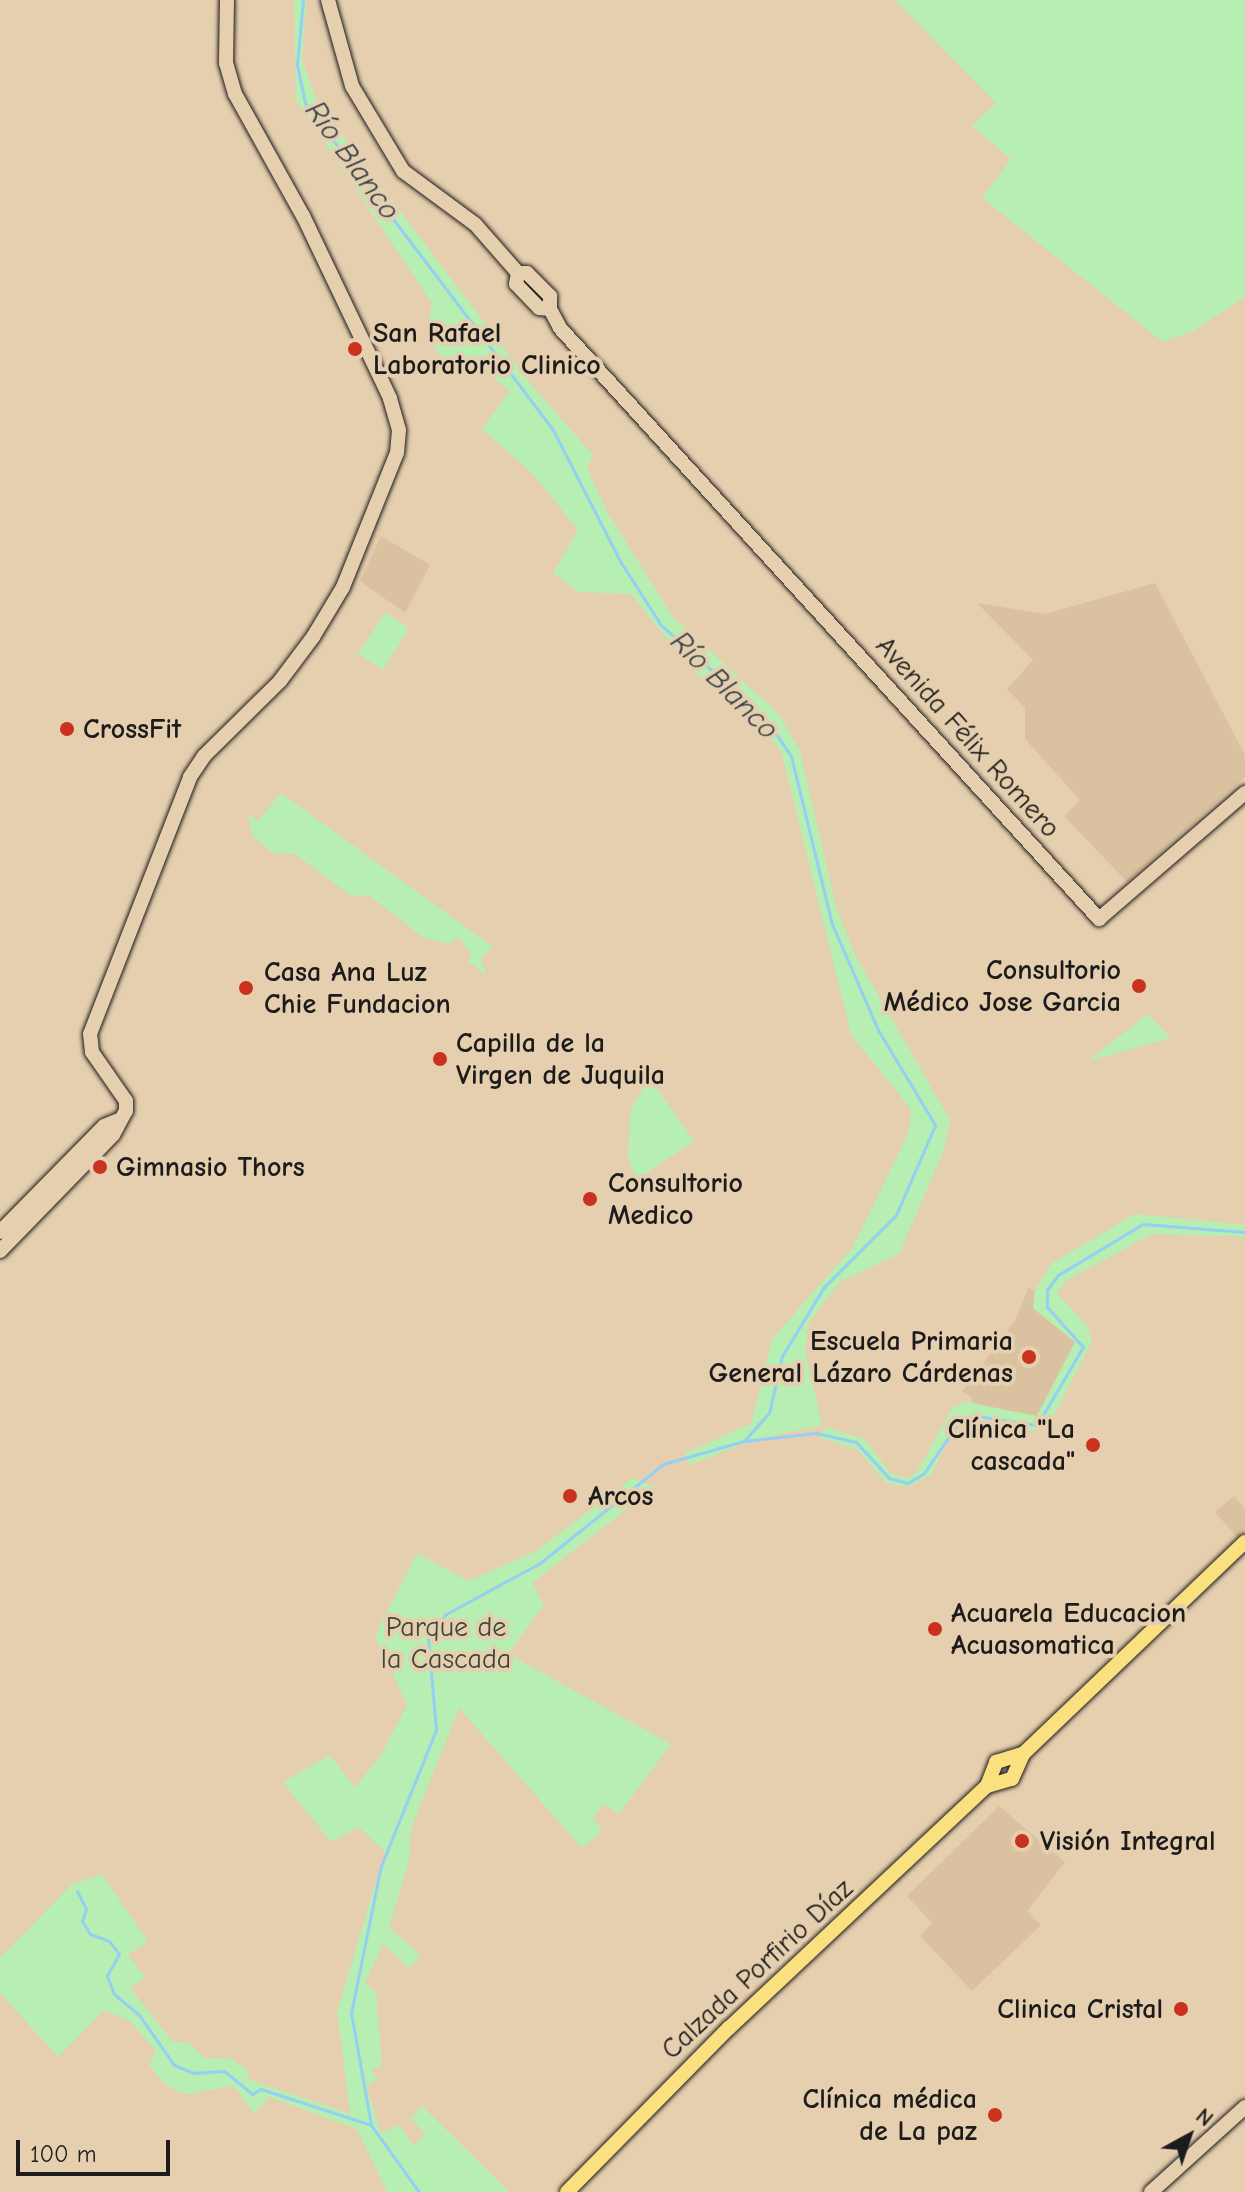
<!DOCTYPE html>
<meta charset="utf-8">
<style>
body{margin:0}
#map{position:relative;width:1245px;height:2192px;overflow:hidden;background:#e6cfaf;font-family:"Comic Neue",sans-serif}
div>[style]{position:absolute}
.built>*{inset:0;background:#dac19f}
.green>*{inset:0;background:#b7eeb1}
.stream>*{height:3px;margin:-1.5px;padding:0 1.5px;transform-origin:1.5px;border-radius:1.5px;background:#94cff4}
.roads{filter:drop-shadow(0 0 2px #1c1c1c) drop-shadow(0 0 2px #1c1c1c)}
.secondary>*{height:14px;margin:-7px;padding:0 7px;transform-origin:7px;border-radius:7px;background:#e6cfaf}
.primary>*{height:14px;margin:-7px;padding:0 7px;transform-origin:7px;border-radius:7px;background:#fbe080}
.dots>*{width:22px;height:22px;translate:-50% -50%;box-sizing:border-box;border:4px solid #e6cfaf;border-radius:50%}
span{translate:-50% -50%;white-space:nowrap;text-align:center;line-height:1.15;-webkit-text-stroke:8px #e6cfaf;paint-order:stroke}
.poi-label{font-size:28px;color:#1c1c1c;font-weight:700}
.left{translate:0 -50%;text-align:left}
.right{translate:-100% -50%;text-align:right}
.street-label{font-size:28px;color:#1c1c1c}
.park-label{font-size:28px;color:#3b463a}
.water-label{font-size:30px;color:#344047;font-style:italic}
.north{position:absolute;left:1149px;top:2096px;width:80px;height:80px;-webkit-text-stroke:6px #e6cfaf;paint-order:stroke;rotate:40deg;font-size:22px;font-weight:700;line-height:32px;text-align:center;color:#1c1c1c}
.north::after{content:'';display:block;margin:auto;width:28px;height:36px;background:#1c1c1c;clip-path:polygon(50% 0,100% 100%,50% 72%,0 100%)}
.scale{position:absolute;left:16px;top:2140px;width:154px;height:36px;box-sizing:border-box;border:4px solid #1c1c1c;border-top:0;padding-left:10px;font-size:24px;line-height:28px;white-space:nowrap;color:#1c1c1c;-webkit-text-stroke:6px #e6cfaf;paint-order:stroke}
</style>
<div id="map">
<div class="built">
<i style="clip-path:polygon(381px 536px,430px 565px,405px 613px,360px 581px)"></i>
<i style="clip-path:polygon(1155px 583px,1245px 755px,1245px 777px,1127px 882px,1064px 816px,1080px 800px,1025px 739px,1025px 708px,1007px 689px,1033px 660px,977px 603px,1045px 614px)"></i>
<i style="clip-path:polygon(1028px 1288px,1035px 1290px,1033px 1308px,1075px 1342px,1037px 1416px,1023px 1417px,972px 1403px,971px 1396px,962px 1392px,1016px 1319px)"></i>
<i style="clip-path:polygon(1234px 1496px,1245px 1509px,1245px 1537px,1240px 1541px,1215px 1512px)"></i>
<i style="clip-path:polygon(999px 1806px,1065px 1862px,1027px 1911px,1041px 1925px,972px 1991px,920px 1936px,932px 1923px,907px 1896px)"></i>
</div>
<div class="green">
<i style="clip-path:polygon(294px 0,306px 0,302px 60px,317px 101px,534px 388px,593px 455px,587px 468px,608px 513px,673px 617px,779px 714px,800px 751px,836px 906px,855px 955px,950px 1120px,944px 1150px,899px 1254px,840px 1282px,809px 1322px,805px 1351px,822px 1425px,753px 1440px,689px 1465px,685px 1453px,751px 1424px,772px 1339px,852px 1248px,909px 1132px,911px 1109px,851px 1035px,782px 753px,748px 710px,693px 671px,631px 594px,578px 592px,553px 573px,578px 530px,535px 476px,482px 429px,510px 391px,473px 362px,456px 376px,426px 336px,432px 303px,296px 100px)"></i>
<i style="clip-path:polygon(895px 0,1245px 0,1245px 297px,1193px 331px,1163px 342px,982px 198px,1011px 159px,972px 126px,996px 103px)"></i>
<i style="clip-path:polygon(385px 613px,409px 628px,383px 670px,358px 654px)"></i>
<i style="clip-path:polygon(281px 793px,493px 947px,481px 958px,486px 976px,468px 961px,471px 954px,459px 938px,448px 944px,424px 938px,370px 896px,350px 895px,295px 854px,272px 852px,253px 837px,248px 814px,258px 821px)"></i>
<i style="clip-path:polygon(1148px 1014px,1171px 1038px,1088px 1061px)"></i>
<i style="clip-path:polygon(649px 1077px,694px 1141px,636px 1180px,628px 1158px,630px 1112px)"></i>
<i style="clip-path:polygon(1135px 1214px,1245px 1225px,1245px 1237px,1152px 1234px,1067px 1280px,1057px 1293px,1086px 1324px,1092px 1341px,1048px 1428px,1006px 1435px,962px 1423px,949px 1437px,932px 1474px,908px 1487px,886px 1483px,858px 1450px,820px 1438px,825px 1427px,865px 1439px,890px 1473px,907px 1478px,917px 1472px,953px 1407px,967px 1402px,1037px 1416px,1075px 1342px,1033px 1308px,1035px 1290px,1052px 1263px)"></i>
<i style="clip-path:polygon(632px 1478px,655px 1487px,532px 1583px,544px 1605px,508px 1654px,671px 1744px,619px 1814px,604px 1804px,593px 1818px,602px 1831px,582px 1848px,459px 1708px,412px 1826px,408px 1864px,389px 1927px,421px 1956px,409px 1968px,383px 1944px,365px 1983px,376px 1992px,382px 2065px,372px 2069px,377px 2080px,366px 2086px,381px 2133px,400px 2125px,413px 2146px,425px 2134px,411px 2118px,422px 2106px,509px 2192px,387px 2192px,357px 2129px,269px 2097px,254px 2114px,234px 2086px,186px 2094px,164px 2084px,149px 2065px,156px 2051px,131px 2022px,104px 2010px,58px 2057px,0 1993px,0 1958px,72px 1884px,102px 1874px,148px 1942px,128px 1954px,145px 1978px,130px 1988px,173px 2042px,189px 2043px,205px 2058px,232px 2059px,250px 2072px,247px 2079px,350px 2114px,337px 2011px,385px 1852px,359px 1827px,331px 1842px,283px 1782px,330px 1755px,355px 1787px,380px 1757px,407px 1705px,375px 1636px,417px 1553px,468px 1581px,536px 1551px)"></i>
</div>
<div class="stream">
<i style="left:303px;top:0;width:65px;rotate:95.3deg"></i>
<i style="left:297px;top:65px;width:39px;rotate:78deg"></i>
<i style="left:305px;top:103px;width:410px;rotate:52.8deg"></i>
<i style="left:553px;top:430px;width:147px;rotate:62.9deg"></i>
<i style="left:620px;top:561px;width:76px;rotate:57.4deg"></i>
<i style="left:661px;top:625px;width:141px;rotate:41.8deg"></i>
<i style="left:766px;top:719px;width:45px;rotate:56deg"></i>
<i style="left:791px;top:756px;width:173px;rotate:76.3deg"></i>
<i style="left:832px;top:924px;width:116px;rotate:66.5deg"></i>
<i style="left:878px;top:1030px;width:111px;rotate:59deg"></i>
<i style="left:935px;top:1125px;width:98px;rotate:113.4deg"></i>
<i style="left:896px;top:1215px;width:102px;rotate:135deg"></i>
<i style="left:824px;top:1287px;width:81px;rotate:121.3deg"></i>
<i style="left:782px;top:1356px;width:58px;rotate:102.8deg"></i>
<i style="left:769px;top:1413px;width:38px;rotate:132deg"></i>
<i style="left:77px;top:1891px;width:20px;rotate:63deg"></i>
<i style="left:86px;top:1909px;width:13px;rotate:108deg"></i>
<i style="left:82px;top:1921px;width:15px;rotate:58deg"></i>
<i style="left:90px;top:1934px;width:20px;rotate:20deg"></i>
<i style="left:109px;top:1941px;width:16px;rotate:52deg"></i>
<i style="left:119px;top:1954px;width:25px;rotate:119deg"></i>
<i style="left:107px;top:1976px;width:19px;rotate:69deg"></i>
<i style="left:114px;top:1994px;width:33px;rotate:40deg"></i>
<i style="left:139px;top:2015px;width:61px;rotate:55deg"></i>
<i style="left:174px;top:2065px;width:22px;rotate:22deg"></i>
<i style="left:194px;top:2073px;width:30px;rotate:-4deg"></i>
<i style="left:224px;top:2071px;width:36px;rotate:39deg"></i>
<i style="left:252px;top:2094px;width:10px;rotate:-29deg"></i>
<i style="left:261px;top:2089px;width:116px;rotate:18.1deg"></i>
<i style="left:419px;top:2192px;width:82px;rotate:-125.6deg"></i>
<i style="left:371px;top:2125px;width:114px;rotate:-100.1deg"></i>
<i style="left:351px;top:2013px;width:150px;rotate:-78.5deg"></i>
<i style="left:381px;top:1866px;width:147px;rotate:-68deg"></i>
<i style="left:436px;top:1730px;width:94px;rotate:-94.9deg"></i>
<i style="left:428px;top:1636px;width:28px;rotate:-51deg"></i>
<i style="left:446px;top:1614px;width:107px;rotate:-28.5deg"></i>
<i style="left:540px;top:1563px;width:158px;rotate:-38.8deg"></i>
<i style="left:663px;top:1464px;width:84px;rotate:-15.9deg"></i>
<i style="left:744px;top:1441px;width:72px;rotate:-6.3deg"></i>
<i style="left:816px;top:1433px;width:41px;rotate:12.7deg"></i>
<i style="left:856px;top:1442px;width:49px;rotate:47.5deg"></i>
<i style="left:889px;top:1478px;width:20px;rotate:15deg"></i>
<i style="left:908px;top:1483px;width:19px;rotate:-32deg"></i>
<i style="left:924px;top:1473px;width:65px;rotate:-55.6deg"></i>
<i style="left:961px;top:1419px;width:15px;rotate:-11deg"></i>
<i style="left:976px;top:1416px;width:62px;rotate:8.4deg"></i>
<i style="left:1037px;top:1425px;width:91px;rotate:-59.5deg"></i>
<i style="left:1083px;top:1347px;width:54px;rotate:-132deg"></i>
<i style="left:1047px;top:1307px;width:17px;rotate:-90deg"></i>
<i style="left:1047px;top:1290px;width:19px;rotate:-54deg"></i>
<i style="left:1058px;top:1275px;width:99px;rotate:-31deg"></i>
<i style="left:1143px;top:1224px;width:102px;rotate:4.5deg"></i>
</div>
<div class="roads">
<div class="secondary">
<i style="left:328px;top:0;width:89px;rotate:74.4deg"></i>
<i style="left:352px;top:86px;width:99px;rotate:59deg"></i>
<i style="left:403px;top:171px;width:89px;rotate:36.4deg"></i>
<i style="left:475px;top:224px;width:65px;rotate:48.7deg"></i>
<i style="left:518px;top:273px;width:11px;rotate:100deg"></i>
<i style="left:516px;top:284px;width:33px;rotate:46deg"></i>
<i style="left:539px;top:308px;width:11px;rotate:5deg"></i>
<i style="left:518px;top:273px;width:9px"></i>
<i style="left:527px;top:273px;width:33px;rotate:45deg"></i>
<i style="left:550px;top:296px;width:13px;rotate:90deg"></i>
<i style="left:550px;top:309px;width:21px;rotate:62deg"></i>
<i style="left:560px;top:328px;width:800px;rotate:47.63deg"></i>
<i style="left:1099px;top:919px;width:193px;rotate:-40.8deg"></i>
<i style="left:0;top:1232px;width:148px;rotate:-45.5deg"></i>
<i style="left:104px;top:1126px;width:16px;rotate:-22deg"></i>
<i style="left:0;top:1251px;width:162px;rotate:-45.8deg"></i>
<i style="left:113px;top:1135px;width:27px;rotate:-62deg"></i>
<i style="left:126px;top:1111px;width:10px;rotate:-90deg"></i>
<i style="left:126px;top:1101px;width:60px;rotate:-124.8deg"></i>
<i style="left:92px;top:1052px;width:18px;rotate:-96deg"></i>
<i style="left:90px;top:1034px;width:276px;rotate:-68.7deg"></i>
<i style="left:190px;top:777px;width:25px;rotate:-56deg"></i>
<i style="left:204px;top:756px;width:107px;rotate:-44.6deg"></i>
<i style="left:280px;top:681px;width:55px;rotate:-53.1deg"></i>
<i style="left:313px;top:637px;width:58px;rotate:-59deg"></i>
<i style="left:343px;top:587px;width:144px;rotate:-68.1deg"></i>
<i style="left:397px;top:453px;width:23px;rotate:-85deg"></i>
<i style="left:399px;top:430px;width:33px;rotate:-106deg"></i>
<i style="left:390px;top:398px;width:202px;rotate:-115.5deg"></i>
<i style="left:303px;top:216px;width:140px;rotate:-119.1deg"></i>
<i style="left:235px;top:94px;width:32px;rotate:-106deg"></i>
<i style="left:226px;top:63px;width:63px;rotate:-89.1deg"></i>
<i style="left:1151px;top:2192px;width:127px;rotate:-42.1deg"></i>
</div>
<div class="primary">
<i style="left:1023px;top:1754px;width:307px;rotate:-43.7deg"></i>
<i style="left:987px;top:1786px;width:26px;rotate:-69deg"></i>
<i style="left:996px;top:1762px;width:28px;rotate:-17deg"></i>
<i style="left:987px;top:1786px;width:26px;rotate:-16deg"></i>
<i style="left:1012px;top:1779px;width:27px;rotate:-66deg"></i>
<i style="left:567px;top:2192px;width:231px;rotate:-45.4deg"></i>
<i style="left:729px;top:2028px;width:354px;rotate:-43.2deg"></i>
</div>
</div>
<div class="dots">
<i style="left:355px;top:349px;background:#c8321e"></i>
<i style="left:67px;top:729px;background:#c8321e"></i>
<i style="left:1139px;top:986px;background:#c8321e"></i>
<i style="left:246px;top:988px;background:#c8321e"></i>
<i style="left:440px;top:1059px;background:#c8321e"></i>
<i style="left:100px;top:1167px;background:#c8321e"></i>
<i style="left:590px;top:1199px;background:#c8321e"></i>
<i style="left:1029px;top:1357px;background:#c8321e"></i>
<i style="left:1093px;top:1445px;background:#c8321e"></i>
<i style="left:570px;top:1496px;background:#c8321e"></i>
<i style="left:935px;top:1629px;background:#c8321e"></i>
<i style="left:1022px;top:1841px;background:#c8321e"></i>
<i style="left:1181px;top:2009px;background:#c8321e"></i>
<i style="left:995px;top:2115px;background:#c8321e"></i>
</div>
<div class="poi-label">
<span class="left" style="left:373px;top:349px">San Rafael<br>Laboratorio Clinico</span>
<span class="left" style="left:83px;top:729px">CrossFit</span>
<span class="right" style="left:1121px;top:986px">Consultorio<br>Médico Jose Garcia</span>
<span class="left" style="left:264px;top:988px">Casa Ana Luz<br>Chie Fundacion</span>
<span class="left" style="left:456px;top:1059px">Capilla de la<br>Virgen de Juquila</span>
<span class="left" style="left:116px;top:1167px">Gimnasio Thors</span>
<span class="left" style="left:608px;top:1199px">Consultorio<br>Medico</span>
<span class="right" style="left:1013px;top:1357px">Escuela Primaria<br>General Lázaro Cárdenas</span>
<span class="right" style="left:1075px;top:1445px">Clínica "La<br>cascada"</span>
<span class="left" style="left:588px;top:1496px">Arcos</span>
<span class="left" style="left:951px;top:1629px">Acuarela Educacion<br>Acuasomatica</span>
<span class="left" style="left:1040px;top:1841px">Visión Integral</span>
<span class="right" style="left:1163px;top:2009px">Clinica Cristal</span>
<span class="right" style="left:977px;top:2115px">Clínica médica<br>de La paz</span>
</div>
<div class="street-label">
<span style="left:968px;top:737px;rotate:48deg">Avenida Félix Romero</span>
<span style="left:757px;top:1969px;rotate:-43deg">Calzada Porfirio Díaz</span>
</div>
<div class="park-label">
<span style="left:446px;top:1643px">Parque de<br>la Cascada</span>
</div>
<div class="water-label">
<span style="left:352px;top:161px;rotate:54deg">Río Blanco</span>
<span style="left:724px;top:686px;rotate:45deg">Río Blanco</span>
</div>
<div class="north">N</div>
<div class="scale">100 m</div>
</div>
